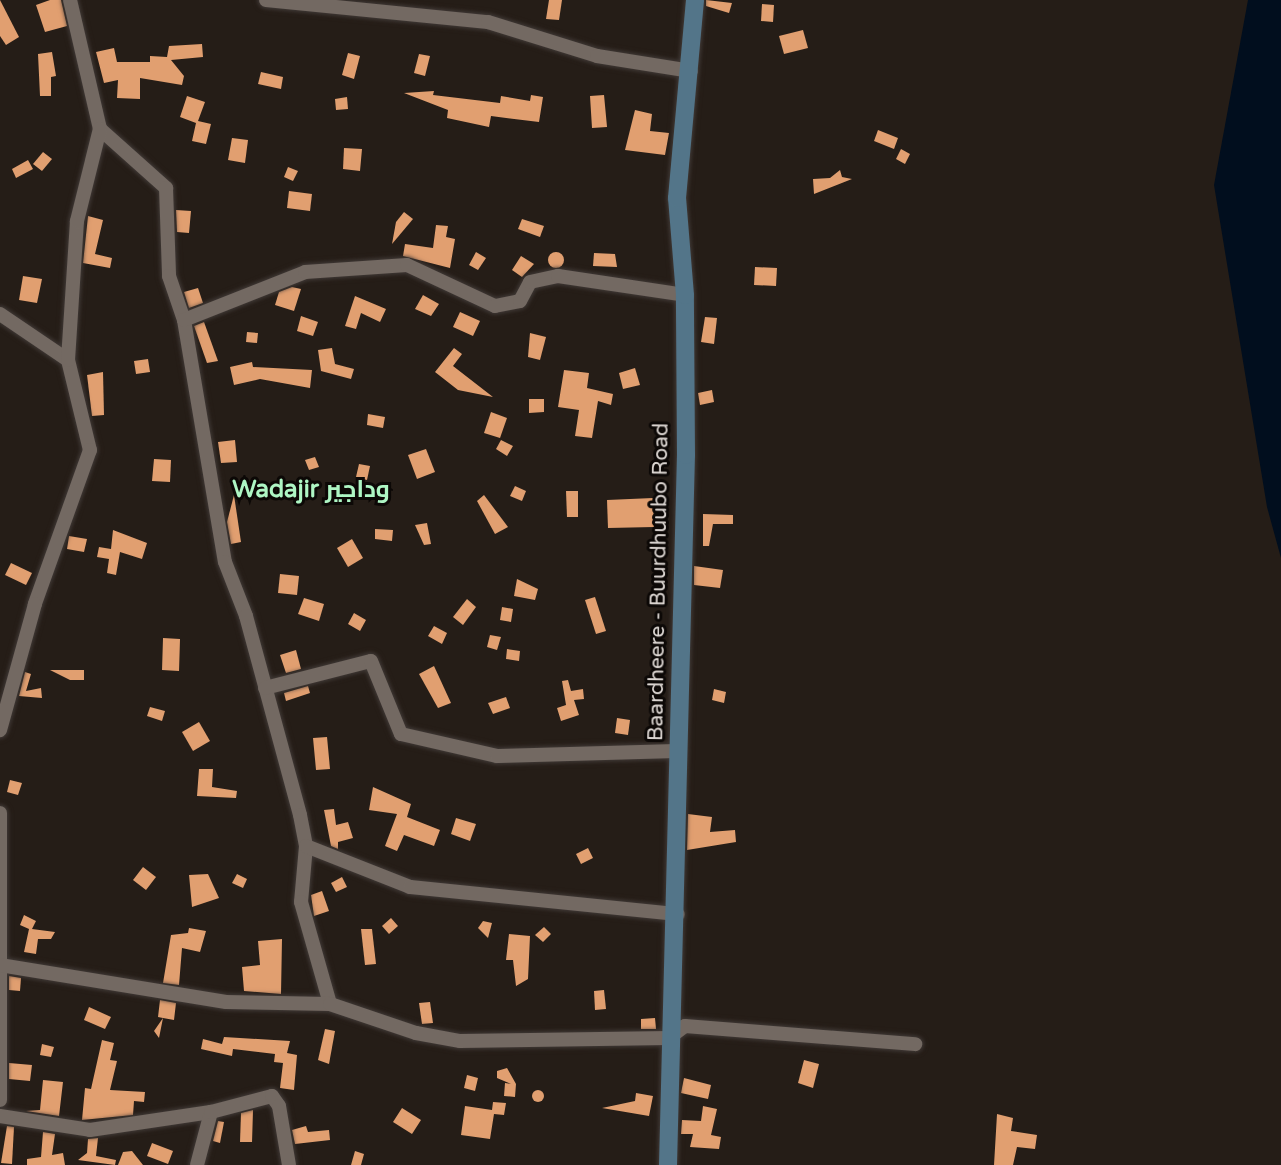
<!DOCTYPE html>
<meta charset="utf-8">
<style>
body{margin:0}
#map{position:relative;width:1281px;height:1165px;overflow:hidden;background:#251d17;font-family:"Varela Round",Cairo,sans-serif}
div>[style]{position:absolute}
.water>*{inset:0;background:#010e1e}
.building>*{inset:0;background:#e19f70}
.round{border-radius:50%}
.roads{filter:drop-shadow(0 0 2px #403936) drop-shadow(0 0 2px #403936)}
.minor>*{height:14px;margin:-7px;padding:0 7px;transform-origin:7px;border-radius:7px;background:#736962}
.secondary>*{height:18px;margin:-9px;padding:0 9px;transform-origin:9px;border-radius:9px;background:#537589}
span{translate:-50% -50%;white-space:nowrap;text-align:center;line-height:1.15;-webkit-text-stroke:6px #0c0806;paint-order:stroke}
.street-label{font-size:21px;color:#ddd7d3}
.quarter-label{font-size:24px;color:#aef6c4;font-weight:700}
</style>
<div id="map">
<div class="water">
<i style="clip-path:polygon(1248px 0,1281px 0,1281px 558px,1267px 507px,1214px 185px)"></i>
</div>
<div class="building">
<i style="clip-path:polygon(0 0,19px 37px,6px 45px,0 36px)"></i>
<i style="clip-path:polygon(50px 0,61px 0,67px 26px,45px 32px,36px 5px)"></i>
<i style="clip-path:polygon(549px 0,562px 0,559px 20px,546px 19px)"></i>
<i style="clip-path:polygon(706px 0,732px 3px,729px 13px,706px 6px)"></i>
<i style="clip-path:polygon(762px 4px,774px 5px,773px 22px,761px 21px)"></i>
<i style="clip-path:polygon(803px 30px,808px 48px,784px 54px,779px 36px)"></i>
<i style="clip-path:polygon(202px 44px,203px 57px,171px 60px,184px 76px,182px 85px,140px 78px,140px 99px,117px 98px,118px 80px,104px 83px,96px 52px,114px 48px,117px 62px,150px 62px,150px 56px,167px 57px,169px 46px)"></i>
<i style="clip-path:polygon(52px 52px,56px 76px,51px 77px,51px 96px,40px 96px,38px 54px)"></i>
<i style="clip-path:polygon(348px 53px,360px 56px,354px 79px,342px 75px)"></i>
<i style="clip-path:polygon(419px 54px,430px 56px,425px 76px,414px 73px)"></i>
<i style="clip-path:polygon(261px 72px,283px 77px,281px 89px,258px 84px)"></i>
<i style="clip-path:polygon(434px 91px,433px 95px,500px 103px,501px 96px,530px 101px,531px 95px,543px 97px,539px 122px,491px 116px,489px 127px,447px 118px,448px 110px,404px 93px)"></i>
<i style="clip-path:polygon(604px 95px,607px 127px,592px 128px,590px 96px)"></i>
<i style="clip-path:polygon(187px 96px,205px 102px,198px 121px,211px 124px,206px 144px,192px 141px,196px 123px,180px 117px)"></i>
<i style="clip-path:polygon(347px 97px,348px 109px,336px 110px,335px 99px)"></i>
<i style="clip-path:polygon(635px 110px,652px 114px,650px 131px,669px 133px,665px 155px,625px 150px)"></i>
<i style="clip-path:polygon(878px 130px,898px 138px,894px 149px,874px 141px)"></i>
<i style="clip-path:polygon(232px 138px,248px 140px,245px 163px,228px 160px)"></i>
<i style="clip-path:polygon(344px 148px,362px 149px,360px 171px,343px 169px)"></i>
<i style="clip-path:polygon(901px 149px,910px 154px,905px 164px,896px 159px)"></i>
<i style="clip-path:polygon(43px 152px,52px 159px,42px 171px,33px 164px)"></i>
<i style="clip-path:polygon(28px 160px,33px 169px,16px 178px,12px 169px)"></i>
<i style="clip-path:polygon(288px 167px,298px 171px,293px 181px,284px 177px)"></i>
<i style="clip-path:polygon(840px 170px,842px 177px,852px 179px,814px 194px,813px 179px,830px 178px)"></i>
<i style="clip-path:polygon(289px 191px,312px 194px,310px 211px,287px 208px)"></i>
<i style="clip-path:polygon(176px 210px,191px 211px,189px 233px,177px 232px)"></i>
<i style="clip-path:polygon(404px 212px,413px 219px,392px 244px,396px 222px)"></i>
<i style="clip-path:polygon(88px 216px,103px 220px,95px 254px,112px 258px,110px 268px,83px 263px)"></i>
<i style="clip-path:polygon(522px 219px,544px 226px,540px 237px,518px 229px)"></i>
<i style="clip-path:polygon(436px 225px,448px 226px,446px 237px,455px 239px,450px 268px,403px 256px,405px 244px,433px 248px)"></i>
<i style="clip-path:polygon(476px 252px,486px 258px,478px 270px,469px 265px)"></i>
<i class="round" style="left:548px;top:252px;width:16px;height:16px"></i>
<i style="clip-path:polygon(594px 253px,615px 254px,617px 267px,593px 266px)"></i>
<i style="clip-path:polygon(521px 256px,534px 264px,522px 277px,512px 270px)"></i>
<i style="clip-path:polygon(755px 267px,777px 268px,776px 286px,754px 285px)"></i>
<i style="clip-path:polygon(23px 276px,42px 279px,37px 303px,19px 300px)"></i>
<i style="clip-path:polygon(292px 287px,301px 289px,294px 311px,275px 305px,279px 292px)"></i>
<i style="clip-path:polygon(198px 288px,203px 303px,189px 308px,184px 292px)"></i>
<i style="clip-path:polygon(423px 295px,439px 304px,431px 316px,415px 309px)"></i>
<i style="clip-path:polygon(355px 296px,386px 309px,380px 322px,361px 313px,356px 329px,345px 326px)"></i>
<i style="clip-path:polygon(460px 312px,480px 321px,473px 336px,453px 327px)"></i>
<i style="clip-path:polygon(301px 316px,318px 322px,313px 336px,297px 331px)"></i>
<i style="clip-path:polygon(705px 317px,717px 318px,714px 344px,701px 342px)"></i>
<i style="clip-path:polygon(204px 322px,218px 361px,207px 363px,194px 326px)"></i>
<i style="clip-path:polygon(247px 332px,258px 333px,257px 343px,246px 342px)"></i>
<i style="clip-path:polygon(530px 333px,546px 337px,540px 360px,528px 357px)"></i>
<i style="clip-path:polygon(332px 348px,335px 364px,354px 369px,351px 379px,321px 371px,318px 350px)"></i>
<i style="clip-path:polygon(454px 348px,462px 354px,453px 366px,493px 397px,458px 390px,435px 372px)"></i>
<i style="clip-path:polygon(148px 359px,150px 372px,136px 374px,134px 361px)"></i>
<i style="clip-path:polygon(252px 362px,253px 367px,312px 370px,310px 388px,260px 379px,234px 385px,230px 367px)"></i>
<i style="clip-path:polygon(635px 368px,640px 385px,623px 389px,619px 373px)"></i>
<i style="clip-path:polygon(564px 370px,589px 373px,587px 388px,613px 394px,611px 405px,598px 401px,592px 438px,575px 436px,579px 410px,558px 407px)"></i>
<i style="clip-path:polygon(103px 372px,104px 415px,92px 416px,87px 375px)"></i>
<i style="clip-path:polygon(712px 390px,714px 402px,700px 405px,698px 393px)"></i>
<i style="clip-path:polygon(529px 399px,544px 399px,544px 412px,529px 413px)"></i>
<i style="clip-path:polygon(491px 412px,507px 418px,500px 438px,484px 433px)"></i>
<i style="clip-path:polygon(368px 414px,385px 417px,383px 428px,367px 425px)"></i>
<i style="clip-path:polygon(235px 440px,237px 462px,221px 463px,218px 442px)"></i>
<i style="clip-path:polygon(501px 440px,513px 446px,507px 456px,496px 449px)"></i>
<i style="clip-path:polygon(426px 449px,435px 472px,417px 479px,408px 455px)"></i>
<i style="clip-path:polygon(315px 457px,319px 467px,309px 470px,305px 460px)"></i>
<i style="clip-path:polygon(154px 459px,171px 460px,170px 482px,152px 481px)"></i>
<i style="clip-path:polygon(359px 464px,370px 466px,367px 480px,356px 477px)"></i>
<i style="clip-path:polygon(515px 486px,526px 491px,522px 501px,510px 496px)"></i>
<i style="clip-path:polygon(566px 491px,578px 491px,578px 517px,567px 517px)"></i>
<i style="clip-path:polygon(234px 495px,241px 542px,231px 544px,227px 522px)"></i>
<i style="clip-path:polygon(484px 495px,508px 527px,495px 534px,477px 501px)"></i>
<i style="clip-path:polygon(653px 498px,654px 527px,608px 528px,607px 500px)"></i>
<i style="clip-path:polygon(703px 514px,733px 515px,733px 524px,713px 524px,709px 546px,703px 546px)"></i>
<i style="clip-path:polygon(427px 523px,431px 544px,424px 545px,415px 525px)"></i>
<i style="clip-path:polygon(375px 529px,393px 530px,392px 541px,375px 539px)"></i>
<i style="clip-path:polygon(113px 530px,147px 543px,142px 559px,120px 552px,116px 575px,107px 573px,109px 559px,97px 557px,99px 547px,111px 549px)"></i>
<i style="clip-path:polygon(69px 536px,87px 539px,84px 552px,67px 549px)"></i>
<i style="clip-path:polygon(352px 539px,363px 558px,348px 567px,337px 548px)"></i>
<i style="clip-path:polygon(11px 563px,32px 573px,26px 585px,5px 575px)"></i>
<i style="clip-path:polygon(694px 566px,723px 570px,720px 588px,694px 585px)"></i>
<i style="clip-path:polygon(280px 574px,299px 576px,297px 595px,278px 593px)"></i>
<i style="clip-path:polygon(517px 579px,538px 589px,535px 600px,514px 596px)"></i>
<i style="clip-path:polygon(595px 597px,606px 631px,596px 634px,585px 600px)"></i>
<i style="clip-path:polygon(304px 598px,324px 604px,319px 621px,298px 614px)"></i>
<i style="clip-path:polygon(467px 599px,476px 607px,463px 625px,453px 617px)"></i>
<i style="clip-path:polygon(502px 607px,513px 609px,511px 622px,500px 620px)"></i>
<i style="clip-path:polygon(354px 613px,366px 620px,360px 631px,348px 624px)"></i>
<i style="clip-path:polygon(434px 626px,447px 633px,442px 644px,428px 636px)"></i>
<i style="clip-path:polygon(490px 635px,501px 637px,497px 650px,487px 647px)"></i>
<i style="clip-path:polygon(163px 638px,180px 639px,179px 671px,162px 670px)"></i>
<i style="clip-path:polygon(507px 649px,520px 651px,519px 661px,506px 659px)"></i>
<i style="clip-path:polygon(296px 650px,301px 669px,286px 673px,280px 655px)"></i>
<i style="clip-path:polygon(434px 666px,451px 703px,438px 708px,419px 674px)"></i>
<i style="clip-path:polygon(50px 670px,84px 670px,84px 680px,70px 680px)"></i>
<i style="clip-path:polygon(25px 672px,31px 674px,26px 691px,41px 688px,42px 698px,19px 696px)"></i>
<i style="clip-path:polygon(568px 680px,571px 691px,583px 689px,584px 699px,574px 700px,579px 715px,561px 721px,557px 708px,566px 705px,562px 681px)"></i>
<i style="clip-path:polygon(308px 686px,310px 693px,286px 701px,284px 693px)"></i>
<i style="clip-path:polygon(714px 689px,726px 692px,724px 703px,712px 700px)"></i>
<i style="clip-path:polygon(506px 697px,510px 708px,493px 714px,488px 703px)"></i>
<i style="clip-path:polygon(150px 707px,165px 711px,162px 721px,147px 716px)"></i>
<i style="clip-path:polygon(617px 718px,630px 720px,628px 735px,615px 733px)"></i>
<i style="clip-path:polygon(199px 722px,210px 741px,193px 751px,182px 732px)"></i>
<i style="clip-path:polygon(327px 737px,330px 769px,316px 770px,313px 738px)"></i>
<i style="clip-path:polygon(199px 769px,213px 769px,212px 787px,237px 791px,236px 798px,197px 796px)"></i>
<i style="clip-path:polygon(10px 780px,22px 783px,18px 795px,7px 792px)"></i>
<i style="clip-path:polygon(373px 787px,411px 804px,407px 817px,440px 830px,434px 846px,404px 835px,397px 851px,385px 846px,397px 814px,369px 810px)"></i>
<i style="clip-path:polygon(334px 809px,336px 825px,348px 822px,353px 838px,338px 842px,338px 849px,331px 846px,324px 810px)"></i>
<i style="clip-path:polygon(688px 814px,712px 817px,710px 832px,735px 830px,736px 842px,687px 850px)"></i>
<i style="clip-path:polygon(456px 818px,476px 824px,470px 841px,451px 834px)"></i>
<i style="clip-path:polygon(588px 848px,593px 858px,581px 864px,576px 854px)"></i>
<i style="clip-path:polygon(143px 867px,156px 877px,146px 890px,133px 880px)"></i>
<i style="clip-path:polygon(208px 874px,219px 898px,192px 907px,189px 875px)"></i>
<i style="clip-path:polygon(237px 874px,247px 879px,243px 888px,232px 883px)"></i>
<i style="clip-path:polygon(342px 877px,347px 887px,336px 892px,331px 883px)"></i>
<i style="clip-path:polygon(322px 891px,329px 911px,314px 916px,311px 895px)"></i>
<i style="clip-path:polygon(24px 915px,36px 921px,32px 929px,55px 932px,51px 939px,38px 939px,36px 954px,24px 952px,29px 929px,20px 925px)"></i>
<i style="clip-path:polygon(391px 918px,398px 926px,389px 934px,382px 926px)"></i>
<i style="clip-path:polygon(483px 921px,492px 923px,488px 938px,478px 928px)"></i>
<i style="clip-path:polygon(544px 927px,551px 934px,543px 942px,535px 935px)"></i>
<i style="clip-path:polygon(189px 928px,206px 931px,200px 952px,182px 948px,179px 985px,163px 983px,171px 935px,188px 933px)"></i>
<i style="clip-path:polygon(361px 929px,372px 929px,376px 964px,365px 965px)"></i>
<i style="clip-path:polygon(509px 934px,530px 936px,528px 979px,516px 986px,513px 960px,506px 960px)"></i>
<i style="clip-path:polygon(282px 939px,281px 994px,244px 991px,242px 967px,260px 965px,258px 941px)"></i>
<i style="clip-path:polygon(9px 976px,21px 978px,20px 991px,9px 990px)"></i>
<i style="clip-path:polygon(604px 990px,606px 1009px,595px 1010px,594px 991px)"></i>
<i style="clip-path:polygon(160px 1000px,176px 1003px,174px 1020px,163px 1018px,159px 1038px,154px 1031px,163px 1018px,158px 1017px)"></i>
<i style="clip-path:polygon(430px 1002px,433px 1023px,422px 1024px,419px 1003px)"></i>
<i style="clip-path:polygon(89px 1007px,111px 1017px,105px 1029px,84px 1020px)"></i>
<i style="clip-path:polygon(655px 1018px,656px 1029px,641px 1029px,641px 1019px)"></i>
<i style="clip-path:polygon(325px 1029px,335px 1031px,329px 1064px,318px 1060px)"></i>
<i style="clip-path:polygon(224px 1037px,290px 1041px,287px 1053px,297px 1055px,294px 1090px,280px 1088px,283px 1063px,274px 1062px,275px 1054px,233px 1049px,232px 1056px,201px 1049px,203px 1039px,222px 1044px)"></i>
<i style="clip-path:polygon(102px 1040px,114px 1043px,110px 1060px,117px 1061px,110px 1090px,145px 1092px,144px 1102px,134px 1101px,133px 1115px,82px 1120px,85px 1088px,91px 1089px)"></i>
<i style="clip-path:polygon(42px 1044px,54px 1047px,51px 1057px,40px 1055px)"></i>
<i style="clip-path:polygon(804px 1060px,819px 1064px,813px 1088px,798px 1083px)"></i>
<i style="clip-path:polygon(9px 1063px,32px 1065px,30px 1081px,9px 1079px)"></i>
<i style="clip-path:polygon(507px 1068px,516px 1084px,515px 1097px,504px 1096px,505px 1083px,511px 1084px,497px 1078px,497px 1071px)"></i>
<i style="clip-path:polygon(467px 1075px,478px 1078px,475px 1091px,464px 1088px)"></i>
<i style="clip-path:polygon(684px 1078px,711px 1085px,708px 1099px,681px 1093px)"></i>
<i style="clip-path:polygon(43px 1080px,63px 1082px,59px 1116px,26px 1111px,40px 1110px)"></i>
<i class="round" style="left:532px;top:1090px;width:12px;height:12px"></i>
<i style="clip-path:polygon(636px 1093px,653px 1096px,649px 1116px,602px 1108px,635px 1101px)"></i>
<i style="clip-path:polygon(493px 1102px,506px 1103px,504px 1115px,494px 1114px,490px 1139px,461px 1135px,465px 1106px,492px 1110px)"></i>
<i style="clip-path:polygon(703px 1106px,717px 1109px,711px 1135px,721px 1137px,719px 1149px,690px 1147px,693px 1134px,681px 1134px,682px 1120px,701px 1121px)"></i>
<i style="clip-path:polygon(402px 1108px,421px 1120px,412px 1134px,393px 1122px)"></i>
<i style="clip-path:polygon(253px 1110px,252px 1142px,240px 1142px,241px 1113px)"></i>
<i style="clip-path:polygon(997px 1114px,1013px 1118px,1011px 1131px,1037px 1135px,1035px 1149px,1017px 1147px,1013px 1165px,994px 1165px)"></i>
<i style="clip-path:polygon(218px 1121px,224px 1122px,220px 1143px,213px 1141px)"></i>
<i style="clip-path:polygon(7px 1126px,14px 1127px,12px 1164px,1px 1163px)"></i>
<i style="clip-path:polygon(306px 1126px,308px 1132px,329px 1130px,330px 1140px,295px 1144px,292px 1130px)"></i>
<i style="clip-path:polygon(43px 1132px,55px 1134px,52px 1155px,63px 1153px,65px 1165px,27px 1165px,27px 1159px,41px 1157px)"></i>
<i style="clip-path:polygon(98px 1138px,96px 1156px,116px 1160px,115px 1165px,78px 1160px,87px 1153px,88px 1139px)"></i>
<i style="clip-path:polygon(152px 1143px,173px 1151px,168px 1164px,147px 1156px)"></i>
<i style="clip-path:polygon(132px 1151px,143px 1165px,118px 1165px,123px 1152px)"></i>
<i style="clip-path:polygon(355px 1151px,364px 1154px,361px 1165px,351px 1165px)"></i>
</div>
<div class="roads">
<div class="minor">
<i style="left:70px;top:0;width:132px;rotate:76.9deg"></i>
<i style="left:100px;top:129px;width:89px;rotate:41.8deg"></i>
<i style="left:166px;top:188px;width:88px;rotate:88deg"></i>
<i style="left:169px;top:276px;width:46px;rotate:71.2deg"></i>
<i style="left:184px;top:320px;width:245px;rotate:80.4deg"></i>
<i style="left:225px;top:562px;width:58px;rotate:68.7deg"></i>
<i style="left:246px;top:616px;width:206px;rotate:74.8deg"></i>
<i style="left:300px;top:815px;width:32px;rotate:79deg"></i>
<i style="left:306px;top:846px;width:56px;rotate:95.1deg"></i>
<i style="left:301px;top:902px;width:106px;rotate:74.1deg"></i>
<i style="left:266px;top:0;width:223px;rotate:5.7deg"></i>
<i style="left:488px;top:22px;width:114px;rotate:17.3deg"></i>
<i style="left:597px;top:56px;width:95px;rotate:9.1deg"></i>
<i style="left:0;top:314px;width:82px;rotate:34.1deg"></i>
<i style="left:68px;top:360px;width:93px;rotate:76.3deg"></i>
<i style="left:90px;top:450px;width:164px;rotate:109.7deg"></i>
<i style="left:35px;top:604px;width:131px;rotate:105.5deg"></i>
<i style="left:184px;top:320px;width:130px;rotate:-21.6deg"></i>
<i style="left:305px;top:272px;width:102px;rotate:-3.9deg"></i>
<i style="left:407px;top:265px;width:97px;rotate:25deg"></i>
<i style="left:495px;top:306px;width:25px;rotate:-11deg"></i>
<i style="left:520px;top:301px;width:21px;rotate:-62deg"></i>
<i style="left:530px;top:282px;width:29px;rotate:-12deg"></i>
<i style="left:558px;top:276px;width:128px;rotate:8.5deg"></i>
<i style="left:68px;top:360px;width:139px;rotate:-86.3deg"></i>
<i style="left:77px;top:221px;width:95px;rotate:-76deg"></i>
<i style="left:265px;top:688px;width:109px;rotate:-14.3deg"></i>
<i style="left:371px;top:661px;width:79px;rotate:67.7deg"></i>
<i style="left:401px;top:734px;width:98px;rotate:12.9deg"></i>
<i style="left:497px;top:756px;width:181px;rotate:-1.6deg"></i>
<i style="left:0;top:813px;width:287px;rotate:90deg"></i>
<i style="left:306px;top:846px;width:112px;rotate:21.5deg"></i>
<i style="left:410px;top:887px;width:269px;rotate:5.8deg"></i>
<i style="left:0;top:965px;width:229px;rotate:9.3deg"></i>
<i style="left:226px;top:1002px;width:104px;rotate:1.1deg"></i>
<i style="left:330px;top:1004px;width:91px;rotate:18.6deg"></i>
<i style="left:416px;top:1033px;width:45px;rotate:10.3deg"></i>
<i style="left:460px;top:1041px;width:209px;rotate:-0.8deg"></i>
<i style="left:669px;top:1038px;width:20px;rotate:-37deg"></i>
<i style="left:685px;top:1026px;width:231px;rotate:4.5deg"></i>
<i style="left:0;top:1116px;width:91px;rotate:8.8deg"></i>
<i style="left:90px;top:1130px;width:122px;rotate:-8.5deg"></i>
<i style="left:197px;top:1165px;width:55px;rotate:-75.2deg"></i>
<i style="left:211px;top:1112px;width:63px;rotate:-14.7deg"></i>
<i style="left:272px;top:1096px;width:12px;rotate:55deg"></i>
<i style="left:279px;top:1106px;width:60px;rotate:80.4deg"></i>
</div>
<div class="secondary">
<i style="left:668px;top:1165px;width:710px;rotate:-88.55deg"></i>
<i style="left:686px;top:455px;width:160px;rotate:-90.4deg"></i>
<i style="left:685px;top:295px;width:97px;rotate:-94.7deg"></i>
<i style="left:677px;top:198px;width:199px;rotate:-84.8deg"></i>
</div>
</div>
<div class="street-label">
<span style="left:659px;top:582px;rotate:-89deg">Baardheere - Buurdhuubo Road</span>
</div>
<div class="quarter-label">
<span style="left:311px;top:490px">Wadajir وداجير</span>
</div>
</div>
